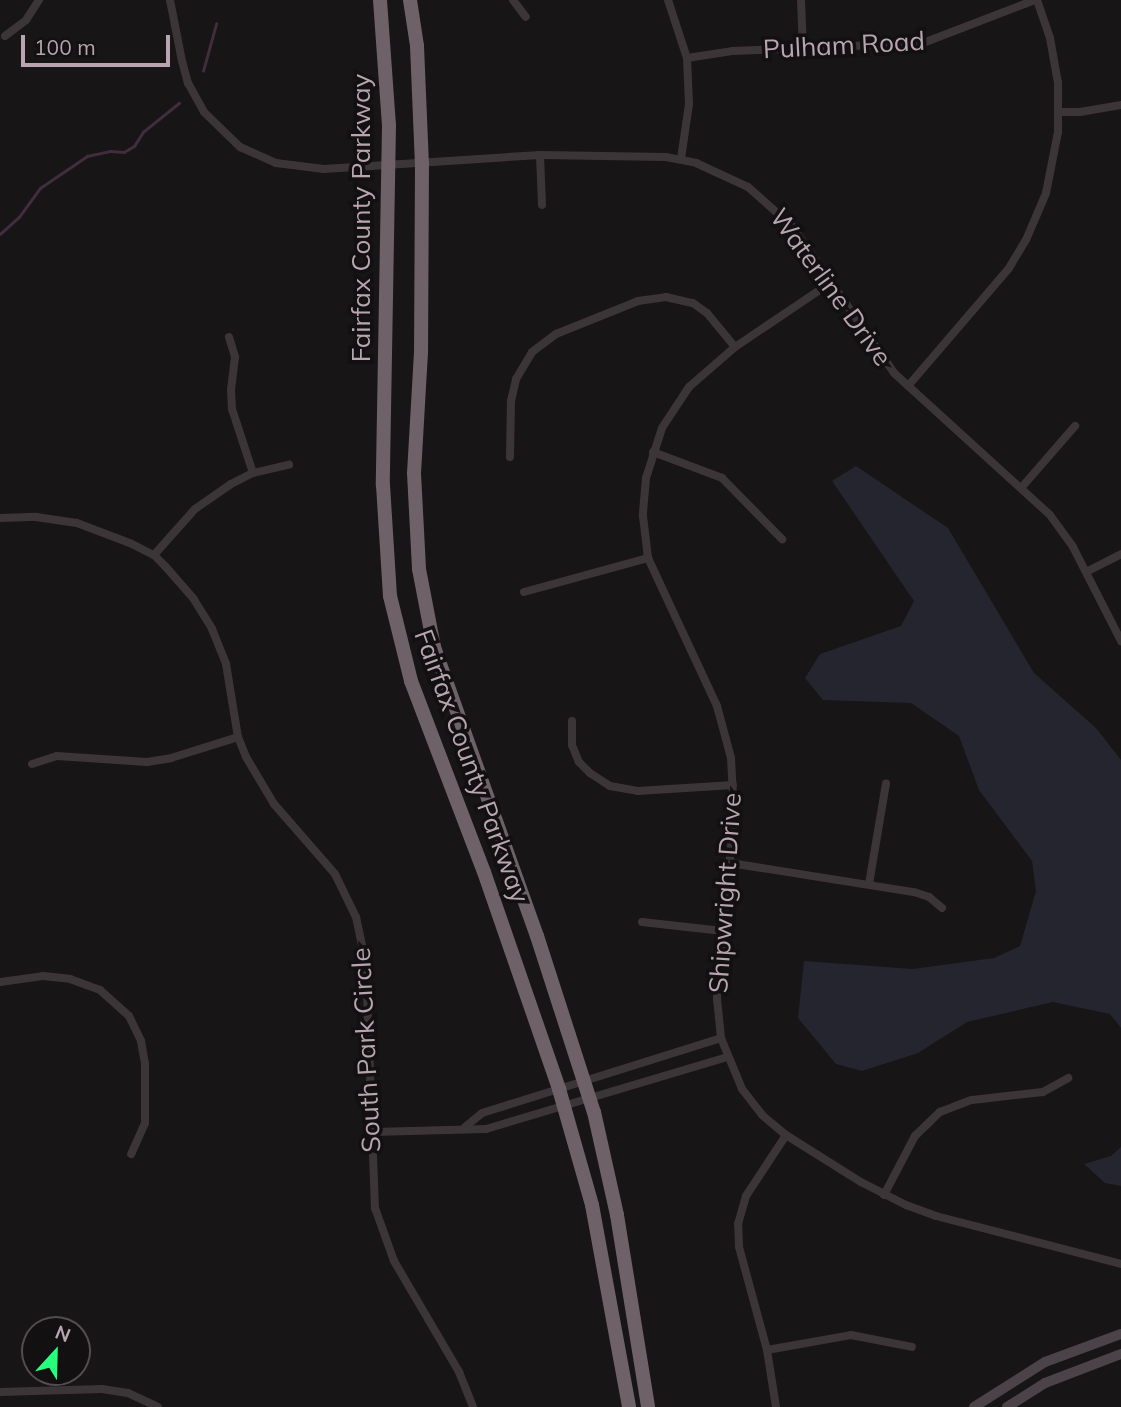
<!DOCTYPE html>
<style>
body{margin:0}
#map{position:relative;width:1121px;height:1407px;overflow:hidden;background:#171515;font-family:Mulish,sans-serif}
div>[style]{position:absolute}
.green>*{inset:0;background:#24252f}
.stream>*{height:2.5px;margin:-1.25px;padding:0 1.25px;transform-origin:1.25px;border-radius:1.25px;background:#412d3e}
.street>*{height:8px;margin:-4px;padding:0 4px;transform-origin:4px;border-radius:4px;background:#3c3538}
.secondary>*{height:10px;margin:-5px;padding:0 5px;transform-origin:5px;border-radius:5px;background:#4c4348}
.highway>*{height:14px;margin:-7px;padding:0 7px;transform-origin:7px;border-radius:7px;background:#6e6168}
span{translate:-50% -50%;white-space:nowrap;text-align:center;line-height:1.15;-webkit-text-stroke:7px #121010;paint-order:stroke}
.street-label{font-size:26px;color:#b8a5b0}
.north{position:absolute;left:21px;top:1316px;width:70px;height:70px;box-sizing:border-box;background:#121010;border:2px solid #544c50;border-radius:50%;rotate:22deg;font-size:19px;font-weight:700;line-height:28px;text-align:center;color:#b8a5b0}
.north::after{content:'';display:block;margin:auto;width:24px;height:32px;background:#25ff7c;clip-path:polygon(50% 0,100% 100%,50% 72%,0 100%)}
.scale{position:absolute;left:21px;top:35px;width:149px;height:32px;box-sizing:border-box;border:4px solid #b8a5b0;border-top:0;padding-left:9px;font-size:21px;line-height:24px;white-space:nowrap;color:#b8a5b0;-webkit-text-stroke:5px #121010;paint-order:stroke}
</style>
<div id="map">
<div class="green">
<i style="clip-path:polygon(856px 466px,948px 528px,1034px 673px,1096px 728px,1121px 760px,1121px 1028px,1110px 1014px,1053px 1002px,967px 1022px,918px 1053px,862px 1071px,836px 1064px,798px 1018px,804px 961px,913px 969px,994px 958px,1020px 946px,1036px 891px,1032px 861px,979px 790px,959px 736px,911px 703px,823px 700px,805px 678px,820px 654px,901px 626px,914px 601px,832px 481px)"></i>
<i style="clip-path:polygon(1121px 1147px,1121px 1186px,1105px 1183px,1084px 1164px,1111px 1156px)"></i>
</div>
<div class="stream">
<i style="left:203px;top:71px;width:49px;rotate:-74.5deg"></i>
<i style="left:0;top:234px;width:25px;rotate:-42deg"></i>
<i style="left:19px;top:217px;width:36px;rotate:-54deg"></i>
<i style="left:40px;top:188px;width:57px;rotate:-34.2deg"></i>
<i style="left:87px;top:156px;width:24px;rotate:-12deg"></i>
<i style="left:110px;top:151px;width:14px;rotate:4deg"></i>
<i style="left:124px;top:152px;width:12px;rotate:-31deg"></i>
<i style="left:134px;top:146px;width:17px;rotate:-57deg"></i>
<i style="left:143px;top:132px;width:46px;rotate:-38.9deg"></i>
</div>
<div class="street">
<i style="left:170px;top:0;width:62px;rotate:78.9deg"></i>
<i style="left:182px;top:61px;width:23px;rotate:75deg"></i>
<i style="left:188px;top:83px;width:33px;rotate:61deg"></i>
<i style="left:204px;top:112px;width:50px;rotate:44.2deg"></i>
<i style="left:240px;top:147px;width:39px;rotate:24deg"></i>
<i style="left:276px;top:163px;width:48px;rotate:7.1deg"></i>
<i style="left:324px;top:169px;width:216px;rotate:-3.7deg"></i>
<i style="left:540px;top:155px;width:126px;rotate:0.9deg"></i>
<i style="left:666px;top:157px;width:31px;rotate:11deg"></i>
<i style="left:696px;top:163px;width:57px;rotate:24.8deg"></i>
<i style="left:748px;top:187px;width:59px;rotate:41.6deg"></i>
<i style="left:792px;top:226px;width:179px;rotate:55.2deg"></i>
<i style="left:894px;top:373px;width:211px;rotate:42.3deg"></i>
<i style="left:1050px;top:515px;width:39px;rotate:54deg"></i>
<i style="left:1073px;top:547px;width:106px;rotate:62.9deg"></i>
<i style="left:513px;top:0;width:21px;rotate:53deg"></i>
<i style="left:668px;top:0;width:61px;rotate:71.9deg"></i>
<i style="left:687px;top:58px;width:46px;rotate:87.5deg"></i>
<i style="left:689px;top:104px;width:56px;rotate:98.3deg"></i>
<i style="left:801px;top:0;width:49px;rotate:87.7deg"></i>
<i style="left:5px;top:36px;width:26px;rotate:-37deg"></i>
<i style="left:26px;top:20px;width:24px;rotate:-57deg"></i>
<i style="left:687px;top:58px;width:47px;rotate:-8.7deg"></i>
<i style="left:733px;top:51px;width:190px;rotate:-2.4deg"></i>
<i style="left:923px;top:43px;width:120px;rotate:-21deg"></i>
<i style="left:1059px;top:112px;width:21px"></i>
<i style="left:1080px;top:112px;width:42px;rotate:-9.7deg"></i>
<i style="left:540px;top:155px;width:50px;rotate:87.7deg"></i>
<i style="left:830px;top:283px;width:115px;rotate:146deg"></i>
<i style="left:735px;top:347px;width:61px;rotate:139deg"></i>
<i style="left:689px;top:387px;width:49px;rotate:123.4deg"></i>
<i style="left:662px;top:428px;width:52px;rotate:107.7deg"></i>
<i style="left:646px;top:478px;width:38px;rotate:95deg"></i>
<i style="left:643px;top:516px;width:42px;rotate:83.2deg"></i>
<i style="left:648px;top:558px;width:163px;rotate:65deg"></i>
<i style="left:717px;top:706px;width:54px;rotate:74.9deg"></i>
<i style="left:731px;top:758px;width:56px;rotate:86.9deg"></i>
<i style="left:734px;top:814px;width:185px;rotate:95.3deg"></i>
<i style="left:717px;top:998px;width:40px;rotate:84.3deg"></i>
<i style="left:721px;top:1038px;width:55px;rotate:67.6deg"></i>
<i style="left:742px;top:1089px;width:33px;rotate:52deg"></i>
<i style="left:762px;top:1115px;width:31px;rotate:40deg"></i>
<i style="left:786px;top:1135px;width:89px;rotate:32.1deg"></i>
<i style="left:861px;top:1182px;width:51px;rotate:27.1deg"></i>
<i style="left:906px;top:1205px;width:32px;rotate:20deg"></i>
<i style="left:936px;top:1216px;width:191px;rotate:14.5deg"></i>
<i style="left:229px;top:337px;width:21px;rotate:73deg"></i>
<i style="left:235px;top:357px;width:33px;rotate:97deg"></i>
<i style="left:231px;top:390px;width:19px;rotate:87deg"></i>
<i style="left:232px;top:409px;width:67px;rotate:71.8deg"></i>
<i style="left:908px;top:386px;width:155px;rotate:-49.4deg"></i>
<i style="left:1009px;top:268px;width:33px;rotate:-59deg"></i>
<i style="left:1026px;top:240px;width:51px;rotate:-66.9deg"></i>
<i style="left:1046px;top:193px;width:62px;rotate:-78.9deg"></i>
<i style="left:1058px;top:132px;width:49px;rotate:-90deg"></i>
<i style="left:1058px;top:83px;width:46px;rotate:-100.1deg"></i>
<i style="left:1050px;top:38px;width:40px;rotate:-108.9deg"></i>
<i style="left:653px;top:452px;width:74px;rotate:20.6deg"></i>
<i style="left:722px;top:478px;width:86px;rotate:45.5deg"></i>
<i style="left:510px;top:457px;width:56px;rotate:-89deg"></i>
<i style="left:511px;top:401px;width:23px;rotate:-77deg"></i>
<i style="left:516px;top:379px;width:31px;rotate:-59deg"></i>
<i style="left:532px;top:352px;width:30px;rotate:-37deg"></i>
<i style="left:556px;top:334px;width:88px;rotate:-21.9deg"></i>
<i style="left:638px;top:301px;width:28px;rotate:-8deg"></i>
<i style="left:666px;top:297px;width:28px;rotate:13deg"></i>
<i style="left:693px;top:303px;width:17px;rotate:36deg"></i>
<i style="left:707px;top:313px;width:44px;rotate:50.5deg"></i>
<i style="left:1022px;top:487px;width:81px;rotate:-49deg"></i>
<i style="left:0;top:518px;width:36px;rotate:-2deg"></i>
<i style="left:36px;top:517px;width:41px;rotate:8.3deg"></i>
<i style="left:77px;top:523px;width:57px;rotate:20.7deg"></i>
<i style="left:130px;top:543px;width:27px;rotate:27deg"></i>
<i style="left:154px;top:555px;width:16px;rotate:45deg"></i>
<i style="left:165px;top:566px;width:43px;rotate:48.8deg"></i>
<i style="left:193px;top:598px;width:36px;rotate:58deg"></i>
<i style="left:212px;top:629px;width:38px;rotate:68deg"></i>
<i style="left:226px;top:664px;width:74px;rotate:80.7deg"></i>
<i style="left:238px;top:737px;width:22px;rotate:68deg"></i>
<i style="left:246px;top:757px;width:55px;rotate:59.2deg"></i>
<i style="left:274px;top:804px;width:93px;rotate:48.9deg"></i>
<i style="left:335px;top:874px;width:48px;rotate:64deg"></i>
<i style="left:356px;top:917px;width:48px;rotate:78deg"></i>
<i style="left:366px;top:964px;width:244px;rotate:87.9deg"></i>
<i style="left:375px;top:1208px;width:56px;rotate:70.3deg"></i>
<i style="left:394px;top:1261px;width:129px;rotate:59.6deg"></i>
<i style="left:459px;top:1372px;width:38px;rotate:68deg"></i>
<i style="left:154px;top:555px;width:62px;rotate:-48.3deg"></i>
<i style="left:195px;top:509px;width:44px;rotate:-34.8deg"></i>
<i style="left:231px;top:484px;width:25px;rotate:-27deg"></i>
<i style="left:253px;top:473px;width:37px;rotate:-13deg"></i>
<i style="left:1086px;top:572px;width:39px;rotate:-27deg"></i>
<i style="left:524px;top:592px;width:129px;rotate:-15.3deg"></i>
<i style="left:572px;top:721px;width:24px;rotate:90deg"></i>
<i style="left:572px;top:745px;width:18px;rotate:68deg"></i>
<i style="left:579px;top:762px;width:16px;rotate:45deg"></i>
<i style="left:590px;top:773px;width:24px;rotate:33deg"></i>
<i style="left:610px;top:786px;width:28px;rotate:10deg"></i>
<i style="left:638px;top:791px;width:95px;rotate:-3.6deg"></i>
<i style="left:32px;top:764px;width:26px;rotate:-18deg"></i>
<i style="left:57px;top:756px;width:90px;rotate:3.8deg"></i>
<i style="left:147px;top:762px;width:24px;rotate:-9deg"></i>
<i style="left:171px;top:758px;width:70px;rotate:-17.4deg"></i>
<i style="left:730px;top:863px;width:186px;rotate:9deg"></i>
<i style="left:914px;top:892px;width:16px;rotate:18deg"></i>
<i style="left:929px;top:897px;width:17px;rotate:40deg"></i>
<i style="left:869px;top:884px;width:102px;rotate:-80.4deg"></i>
<i style="left:642px;top:922px;width:81px;rotate:6.4deg"></i>
<i style="left:0;top:982px;width:43px;rotate:-7.9deg"></i>
<i style="left:43px;top:976px;width:27px;rotate:6deg"></i>
<i style="left:70px;top:979px;width:32px;rotate:20deg"></i>
<i style="left:100px;top:990px;width:39px;rotate:42deg"></i>
<i style="left:129px;top:1016px;width:28px;rotate:64deg"></i>
<i style="left:141px;top:1041px;width:23px;rotate:80deg"></i>
<i style="left:145px;top:1064px;width:59px;rotate:90deg"></i>
<i style="left:145px;top:1123px;width:34px;rotate:114deg"></i>
<i style="left:465px;top:1127px;width:22px;rotate:-39deg"></i>
<i style="left:482px;top:1113px;width:250px;rotate:-17.4deg"></i>
<i style="left:373px;top:1132px;width:113px;rotate:-1.5deg"></i>
<i style="left:486px;top:1129px;width:252px;rotate:-16.6deg"></i>
<i style="left:884px;top:1195px;width:67px;rotate:-62.3deg"></i>
<i style="left:915px;top:1136px;width:35px;rotate:-44deg"></i>
<i style="left:940px;top:1112px;width:34px;rotate:-21deg"></i>
<i style="left:972px;top:1100px;width:71px;rotate:-6.4deg"></i>
<i style="left:1043px;top:1092px;width:29px;rotate:-29deg"></i>
<i style="left:767px;top:1350px;width:85px;rotate:-10.1deg"></i>
<i style="left:851px;top:1335px;width:62px;rotate:11.1deg"></i>
<i style="left:0;top:1392px;width:102px;rotate:-1.7deg"></i>
<i style="left:102px;top:1389px;width:26px;rotate:9deg"></i>
<i style="left:128px;top:1393px;width:33px;rotate:25deg"></i>
<i style="left:776px;top:1407px;width:58px;rotate:-99deg"></i>
<i style="left:767px;top:1350px;width:107px;rotate:-105.2deg"></i>
<i style="left:739px;top:1247px;width:23px;rotate:-92deg"></i>
<i style="left:738px;top:1224px;width:29px;rotate:-74deg"></i>
<i style="left:746px;top:1196px;width:73px;rotate:-56.7deg"></i>
</div>
<div class="secondary">
<i style="left:974px;top:1407px;width:84px;rotate:-32.4deg"></i>
<i style="left:1045px;top:1362px;width:81px;rotate:-20.2deg"></i>
<i style="left:1007px;top:1407px;width:45px;rotate:-32.3deg"></i>
<i style="left:1045px;top:1383px;width:81px;rotate:-20.9deg"></i>
</div>
<div class="highway">
<i style="left:380px;top:0;width:125px;rotate:85.9deg"></i>
<i style="left:389px;top:125px;width:360px;rotate:91deg"></i>
<i style="left:383px;top:485px;width:111px;rotate:86.4deg"></i>
<i style="left:390px;top:596px;width:88px;rotate:76.1deg"></i>
<i style="left:411px;top:681px;width:204px;rotate:69.1deg"></i>
<i style="left:484px;top:872px;width:230px;rotate:70.9deg"></i>
<i style="left:559px;top:1089px;width:121px;rotate:74.1deg"></i>
<i style="left:592px;top:1205px;width:205px;rotate:79.6deg"></i>
<i style="left:410px;top:0;width:47px;rotate:81.3deg"></i>
<i style="left:417px;top:46px;width:118px;rotate:87.6deg"></i>
<i style="left:422px;top:164px;width:188px;rotate:90.3deg"></i>
<i style="left:421px;top:352px;width:121px;rotate:93.3deg"></i>
<i style="left:414px;top:473px;width:96px;rotate:87deg"></i>
<i style="left:419px;top:569px;width:79px;rotate:79.1deg"></i>
<i style="left:434px;top:647px;width:307px;rotate:70.4deg"></i>
<i style="left:537px;top:936px;width:185px;rotate:72.1deg"></i>
<i style="left:594px;top:1112px;width:106px;rotate:77.4deg"></i>
<i style="left:617px;top:1215px;width:194px;rotate:80.8deg"></i>
</div>
<div class="street-label">
<span style="left:844px;top:45px;rotate:-3deg">Pulham Road</span>
<span style="left:361px;top:218px;rotate:-90deg">Fairfax County Parkway</span>
<span style="left:831px;top:287px;rotate:54deg">Waterline Drive</span>
<span style="left:472px;top:766px;rotate:70deg">Fairfax County Parkway</span>
<span style="left:725px;top:893px;rotate:-86deg">Shipwright Drive</span>
<span style="left:366px;top:1050px;rotate:-93deg">South Park Circle</span>
</div>
<div class="north">N</div>
<div class="scale">100 m</div>
</div>
